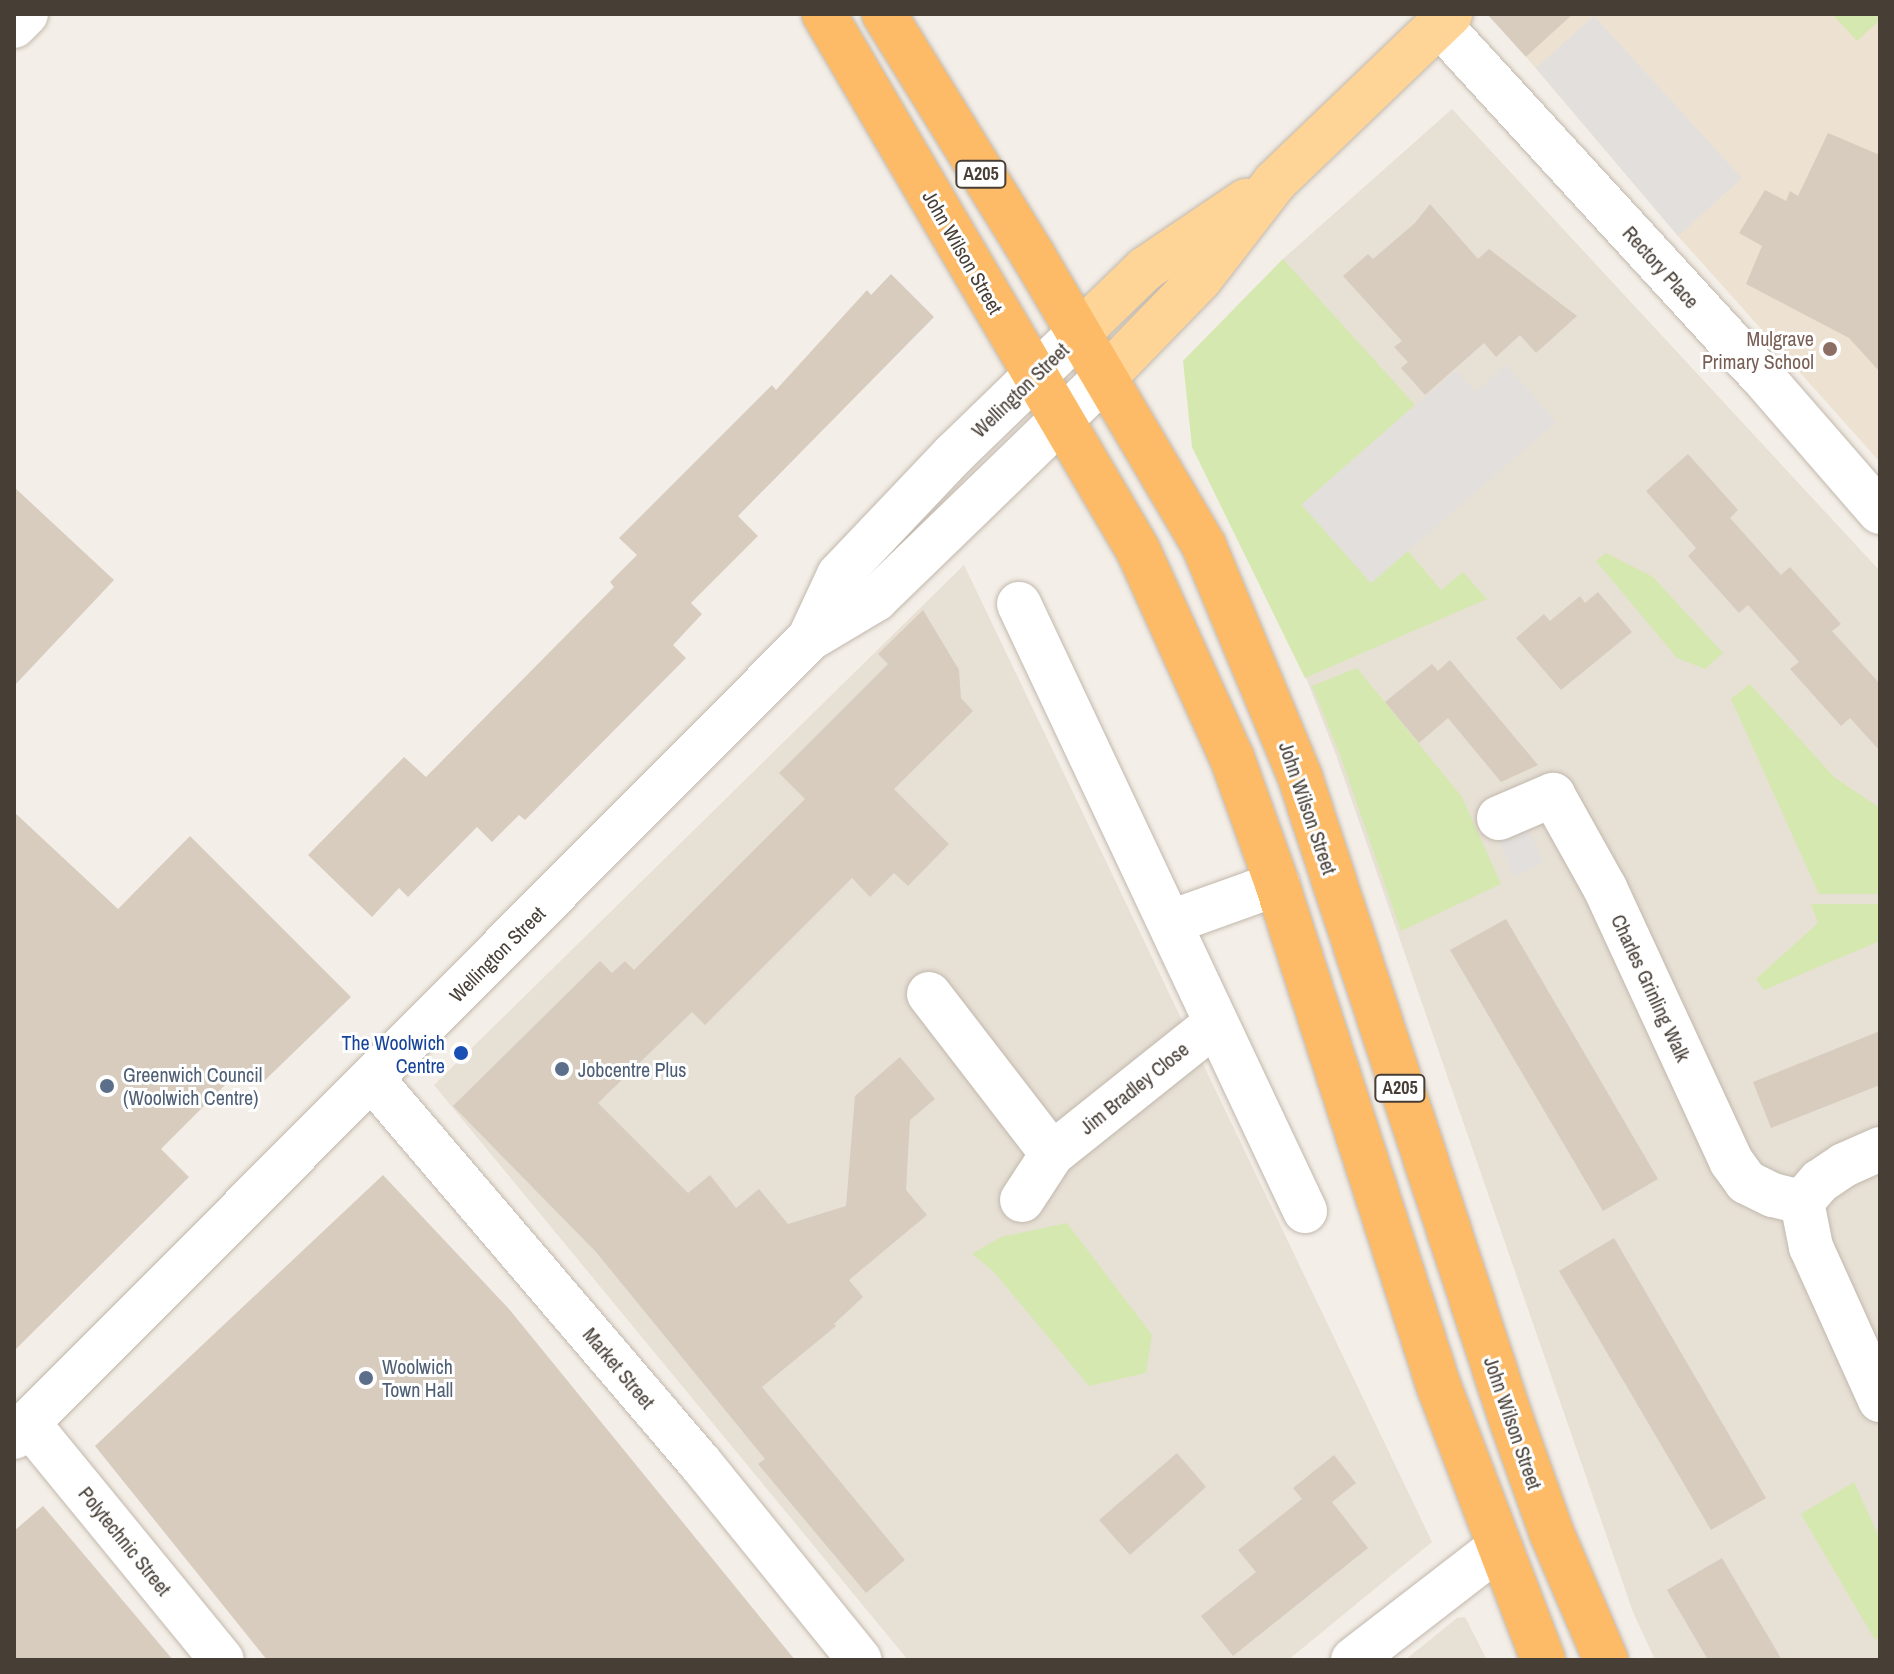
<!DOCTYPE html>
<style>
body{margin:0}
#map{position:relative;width:1894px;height:1674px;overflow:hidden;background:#f3eee7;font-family:"Archivo Narrow",sans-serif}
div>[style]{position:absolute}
.residential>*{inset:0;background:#e7e0d5}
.education>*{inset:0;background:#ede2d1}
.green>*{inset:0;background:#d5e8b0}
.parking>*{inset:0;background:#e2dfdc}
.building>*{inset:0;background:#d8ccbf}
.roads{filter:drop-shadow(0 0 2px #c2b8ad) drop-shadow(0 0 2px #c2b8ad)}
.minor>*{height:44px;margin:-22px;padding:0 22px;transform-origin:22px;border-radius:22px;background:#fff}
.major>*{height:44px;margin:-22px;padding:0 22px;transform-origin:22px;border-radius:22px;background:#fed596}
.highway>*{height:44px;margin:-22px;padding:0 22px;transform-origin:22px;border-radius:22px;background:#fdbb68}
.dots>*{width:22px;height:22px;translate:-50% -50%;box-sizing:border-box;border:4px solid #fff;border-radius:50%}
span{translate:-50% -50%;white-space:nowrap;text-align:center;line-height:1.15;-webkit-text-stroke:6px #fff;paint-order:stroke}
.shield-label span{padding:2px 6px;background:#fff;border:2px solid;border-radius:6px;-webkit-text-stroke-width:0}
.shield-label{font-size:18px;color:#473e36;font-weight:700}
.street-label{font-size:20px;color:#473e36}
.education-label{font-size:20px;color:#785e54}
.right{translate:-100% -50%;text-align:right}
.transit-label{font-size:20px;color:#164399}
.service-label{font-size:20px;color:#4e5e75}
.left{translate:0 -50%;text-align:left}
.frame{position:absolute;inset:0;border:16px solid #473e36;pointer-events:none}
</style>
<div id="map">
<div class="residential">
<i style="clip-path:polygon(1452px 109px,1880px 571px,1880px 1660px,1655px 1660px,1633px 1612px,1336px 755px,1183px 361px,1283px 259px)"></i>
<i style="clip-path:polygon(964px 565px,1432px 1542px,1288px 1660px,908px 1660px,434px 1085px)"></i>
<i style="clip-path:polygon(1465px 1617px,1487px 1660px,1405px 1660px,1457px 1618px)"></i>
</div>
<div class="education">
<i style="clip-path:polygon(1573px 14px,1880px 14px,1880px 462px,1678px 236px,1526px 57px)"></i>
</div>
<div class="green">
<i style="clip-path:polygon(1832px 14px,1880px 14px,1880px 20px,1857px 41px)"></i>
<i style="clip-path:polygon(1283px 259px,1415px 405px,1302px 504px,1371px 583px,1408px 551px,1441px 590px,1463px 572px,1487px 599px,1305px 678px,1192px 447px,1183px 361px)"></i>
<i style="clip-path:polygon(1606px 553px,1653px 577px,1723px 653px,1705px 669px,1677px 658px,1596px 561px)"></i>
<i style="clip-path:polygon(1357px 668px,1462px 797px,1501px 884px,1401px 931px,1340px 755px,1312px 686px)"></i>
<i style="clip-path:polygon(1750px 684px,1834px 777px,1880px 808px,1880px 894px,1819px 894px,1731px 699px)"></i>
<i style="clip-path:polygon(1811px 904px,1880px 904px,1880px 941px,1764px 990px,1756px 979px,1818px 923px)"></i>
<i style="clip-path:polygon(1067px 1223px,1152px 1335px,1146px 1373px,1089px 1386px,993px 1271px,972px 1254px,1001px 1237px)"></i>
<i style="clip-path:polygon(1854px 1482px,1880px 1539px,1880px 1637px,1875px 1640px,1801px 1514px)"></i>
</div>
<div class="parking">
<i style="clip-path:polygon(1594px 16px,1742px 178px,1678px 236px,1536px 68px)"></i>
<i style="clip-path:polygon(1506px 365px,1556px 422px,1371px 583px,1302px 505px,1456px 370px,1476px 392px)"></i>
<i style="clip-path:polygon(1524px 819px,1543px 863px,1514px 877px,1495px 832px)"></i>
</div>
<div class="building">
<i style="clip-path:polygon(1487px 14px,1573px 14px,1526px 57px)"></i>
<i style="clip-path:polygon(1828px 133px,1880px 155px,1880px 372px,1849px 338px,1746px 284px,1762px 246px,1739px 233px,1765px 190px,1786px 201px,1790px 191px,1798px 196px)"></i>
<i style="clip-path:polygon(1430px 204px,1478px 259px,1489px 249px,1577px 316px,1536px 353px,1520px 335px,1496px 357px,1484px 343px,1425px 395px,1401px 368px,1408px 362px,1394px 347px,1402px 341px,1343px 276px,1368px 254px,1373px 259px,1415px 223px)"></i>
<i style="clip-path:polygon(891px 274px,934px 317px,738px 516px,758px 536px,691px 603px,702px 614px,673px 645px,686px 658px,525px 820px,519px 815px,492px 842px,477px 827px,408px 897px,399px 888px,372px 917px,308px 855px,404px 757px,426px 777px,614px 587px,610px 582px,637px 555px,619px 538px,772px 385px,776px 390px,867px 290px,871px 295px)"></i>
<i style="clip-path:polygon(1688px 454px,1738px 510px,1730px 518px,1756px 547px,1781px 575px,1790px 567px,1841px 624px,1832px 631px,1880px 684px,1880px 751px,1850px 718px,1841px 726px,1816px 698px,1790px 669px,1799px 662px,1748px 605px,1739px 613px,1688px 556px,1696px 548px,1646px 491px)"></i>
<i style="clip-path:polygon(14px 487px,114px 580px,14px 686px)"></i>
<i style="clip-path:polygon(1598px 592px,1632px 632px,1561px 690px,1516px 638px,1544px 614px,1550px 621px,1580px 596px,1585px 603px)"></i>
<i style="clip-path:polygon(923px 610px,959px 670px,961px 698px,973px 711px,894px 789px,949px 844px,908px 886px,894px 873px,870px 897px,852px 878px,705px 1025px,692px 1012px,598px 1103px,688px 1193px,710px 1175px,736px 1208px,759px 1189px,788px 1224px,846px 1206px,855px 1096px,900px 1057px,935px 1099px,910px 1120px,908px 1153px,906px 1190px,927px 1215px,849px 1280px,863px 1297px,834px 1324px,836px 1326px,762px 1387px,905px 1560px,866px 1593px,758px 1464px,765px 1459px,596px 1252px,453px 1106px,600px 961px,612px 973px,625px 961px,634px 970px,805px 799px,779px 773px,888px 664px,878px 654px)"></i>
<i style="clip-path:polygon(1450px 660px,1538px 765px,1501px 782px,1448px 718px,1419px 743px,1385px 702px,1432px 664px,1438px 671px)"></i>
<i style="clip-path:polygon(14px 812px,118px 909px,190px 836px,351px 997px,261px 1084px,243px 1067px,161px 1149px,189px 1177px,14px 1351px)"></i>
<i style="clip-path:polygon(1506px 919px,1658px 1179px,1603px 1211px,1450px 950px)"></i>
<i style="clip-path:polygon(1880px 1031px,1880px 1085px,1771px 1128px,1753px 1082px)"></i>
<i style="clip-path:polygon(383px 1175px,509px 1309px,795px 1660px,267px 1660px,95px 1446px)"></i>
<i style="clip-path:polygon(1614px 1238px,1766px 1498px,1711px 1530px,1559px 1271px)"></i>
<i style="clip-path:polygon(1177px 1453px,1206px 1487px,1130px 1555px,1099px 1520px)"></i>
<i style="clip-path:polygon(1334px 1455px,1356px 1483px,1332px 1502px,1368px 1548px,1233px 1656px,1201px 1616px,1256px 1572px,1238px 1550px,1302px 1499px,1293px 1488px)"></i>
<i style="clip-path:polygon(43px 1506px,173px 1660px,14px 1660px,14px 1531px)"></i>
<i style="clip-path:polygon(1722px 1558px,1782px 1660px,1708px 1660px,1667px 1590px)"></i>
</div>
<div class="roads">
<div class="minor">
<i style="left:1439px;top:24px;width:475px;rotate:47.5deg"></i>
<i style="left:1760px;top:374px;width:183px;rotate:49deg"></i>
<i style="left:14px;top:26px;width:17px;rotate:-45deg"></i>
<i style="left:1019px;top:604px;width:671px;rotate:64.77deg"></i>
<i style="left:809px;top:639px;width:71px;rotate:-64.9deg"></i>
<i style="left:839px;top:575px;width:167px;rotate:-46.5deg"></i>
<i style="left:954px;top:454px;width:174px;rotate:-44.1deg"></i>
<i style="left:1499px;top:818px;width:59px;rotate:-23.1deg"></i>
<i style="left:1553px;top:795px;width:107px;rotate:60.8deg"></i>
<i style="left:1605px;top:888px;width:301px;rotate:65.2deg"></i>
<i style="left:1731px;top:1161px;width:26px;rotate:54deg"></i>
<i style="left:1746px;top:1182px;width:30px;rotate:26deg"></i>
<i style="left:1773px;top:1195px;width:30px;rotate:14deg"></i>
<i style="left:1171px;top:922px;width:113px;rotate:-19.7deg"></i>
<i style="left:929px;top:994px;width:202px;rotate:52.4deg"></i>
<i style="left:373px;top:1080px;width:505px;rotate:49.5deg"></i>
<i style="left:701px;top:1464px;width:252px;rotate:51deg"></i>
<i style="left:1880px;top:1149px;width:39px;rotate:156deg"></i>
<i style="left:1844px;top:1165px;width:29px;rotate:146deg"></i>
<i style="left:1820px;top:1181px;width:28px;rotate:131deg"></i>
<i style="left:1802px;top:1202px;width:46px;rotate:78.7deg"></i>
<i style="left:1811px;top:1247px;width:168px;rotate:65.7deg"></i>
<i style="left:1022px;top:1200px;width:55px;rotate:-56.9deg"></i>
<i style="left:1052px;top:1154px;width:210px;rotate:-38.6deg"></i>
<i style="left:28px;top:1423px;width:306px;rotate:50.7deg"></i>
<i style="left:14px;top:1437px;width:1126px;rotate:-45.11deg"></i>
<i style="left:809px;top:639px;width:78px;rotate:-30.8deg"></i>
<i style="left:876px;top:599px;width:319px;rotate:-44.1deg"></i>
<i style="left:1353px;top:1660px;width:185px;rotate:-37.7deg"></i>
</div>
<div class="major">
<i style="left:1079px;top:333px;width:92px;rotate:-44.1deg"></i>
<i style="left:1145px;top:269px;width:122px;rotate:-34deg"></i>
<i style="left:1105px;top:377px;width:136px;rotate:-45.9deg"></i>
<i style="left:1200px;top:279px;width:123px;rotate:-52.3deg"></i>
<i style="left:1275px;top:182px;width:243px;rotate:-43.8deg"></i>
</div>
<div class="highway">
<i style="left:824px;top:14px;width:621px;rotate:59.64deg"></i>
<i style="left:1138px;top:550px;width:228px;rotate:65.7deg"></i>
<i style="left:1232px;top:758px;width:134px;rotate:70.3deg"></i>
<i style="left:1277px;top:884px;width:528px;rotate:72.15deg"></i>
<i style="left:1439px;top:1387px;width:292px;rotate:69.1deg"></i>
<i style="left:884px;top:14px;width:286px;rotate:58.3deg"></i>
<i style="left:1034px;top:257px;width:335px;rotate:59.5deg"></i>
<i style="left:1204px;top:546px;width:250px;rotate:67.4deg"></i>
<i style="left:1300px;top:777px;width:676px;rotate:71.81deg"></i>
<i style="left:1511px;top:1419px;width:122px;rotate:70.4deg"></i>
<i style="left:1552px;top:1534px;width:137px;rotate:66.8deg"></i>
</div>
</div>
<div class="dots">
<i style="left:1830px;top:349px;background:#8d6e63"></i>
<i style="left:461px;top:1053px;background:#1a4fb4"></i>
<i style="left:562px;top:1069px;background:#5c6f8a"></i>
<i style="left:107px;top:1086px;background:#5c6f8a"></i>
<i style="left:366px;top:1378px;background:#5c6f8a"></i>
</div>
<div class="shield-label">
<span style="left:981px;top:174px">A205</span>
<span style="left:1400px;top:1088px">A205</span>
</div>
<div class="street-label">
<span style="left:963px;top:252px;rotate:60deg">John Wilson Street</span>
<span style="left:1661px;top:267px;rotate:48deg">Rectory Place</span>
<span style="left:1020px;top:390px;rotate:-44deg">Wellington Street</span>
<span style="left:1308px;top:808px;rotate:71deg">John Wilson Street</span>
<span style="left:497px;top:954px;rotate:-45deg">Wellington Street</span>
<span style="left:1651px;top:988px;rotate:65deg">Charles Grinling Walk</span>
<span style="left:1134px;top:1088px;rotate:-39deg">Jim Bradley Close</span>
<span style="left:619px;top:1368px;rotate:50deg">Market Street</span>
<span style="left:1513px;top:1423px;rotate:71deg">John Wilson Street</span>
<span style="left:125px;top:1541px;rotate:51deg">Polytechnic Street</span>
</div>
<div class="education-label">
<span class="right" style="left:1814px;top:350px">Mulgrave<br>Primary School</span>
</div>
<div class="transit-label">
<span class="right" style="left:445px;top:1054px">The Woolwich<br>Centre</span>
</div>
<div class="service-label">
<span class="left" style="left:578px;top:1069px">Jobcentre Plus</span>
<span class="left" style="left:123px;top:1086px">Greenwich Council<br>(Woolwich Centre)</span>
<span class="left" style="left:382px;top:1378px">Woolwich<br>Town Hall</span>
</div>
<div class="frame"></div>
</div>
